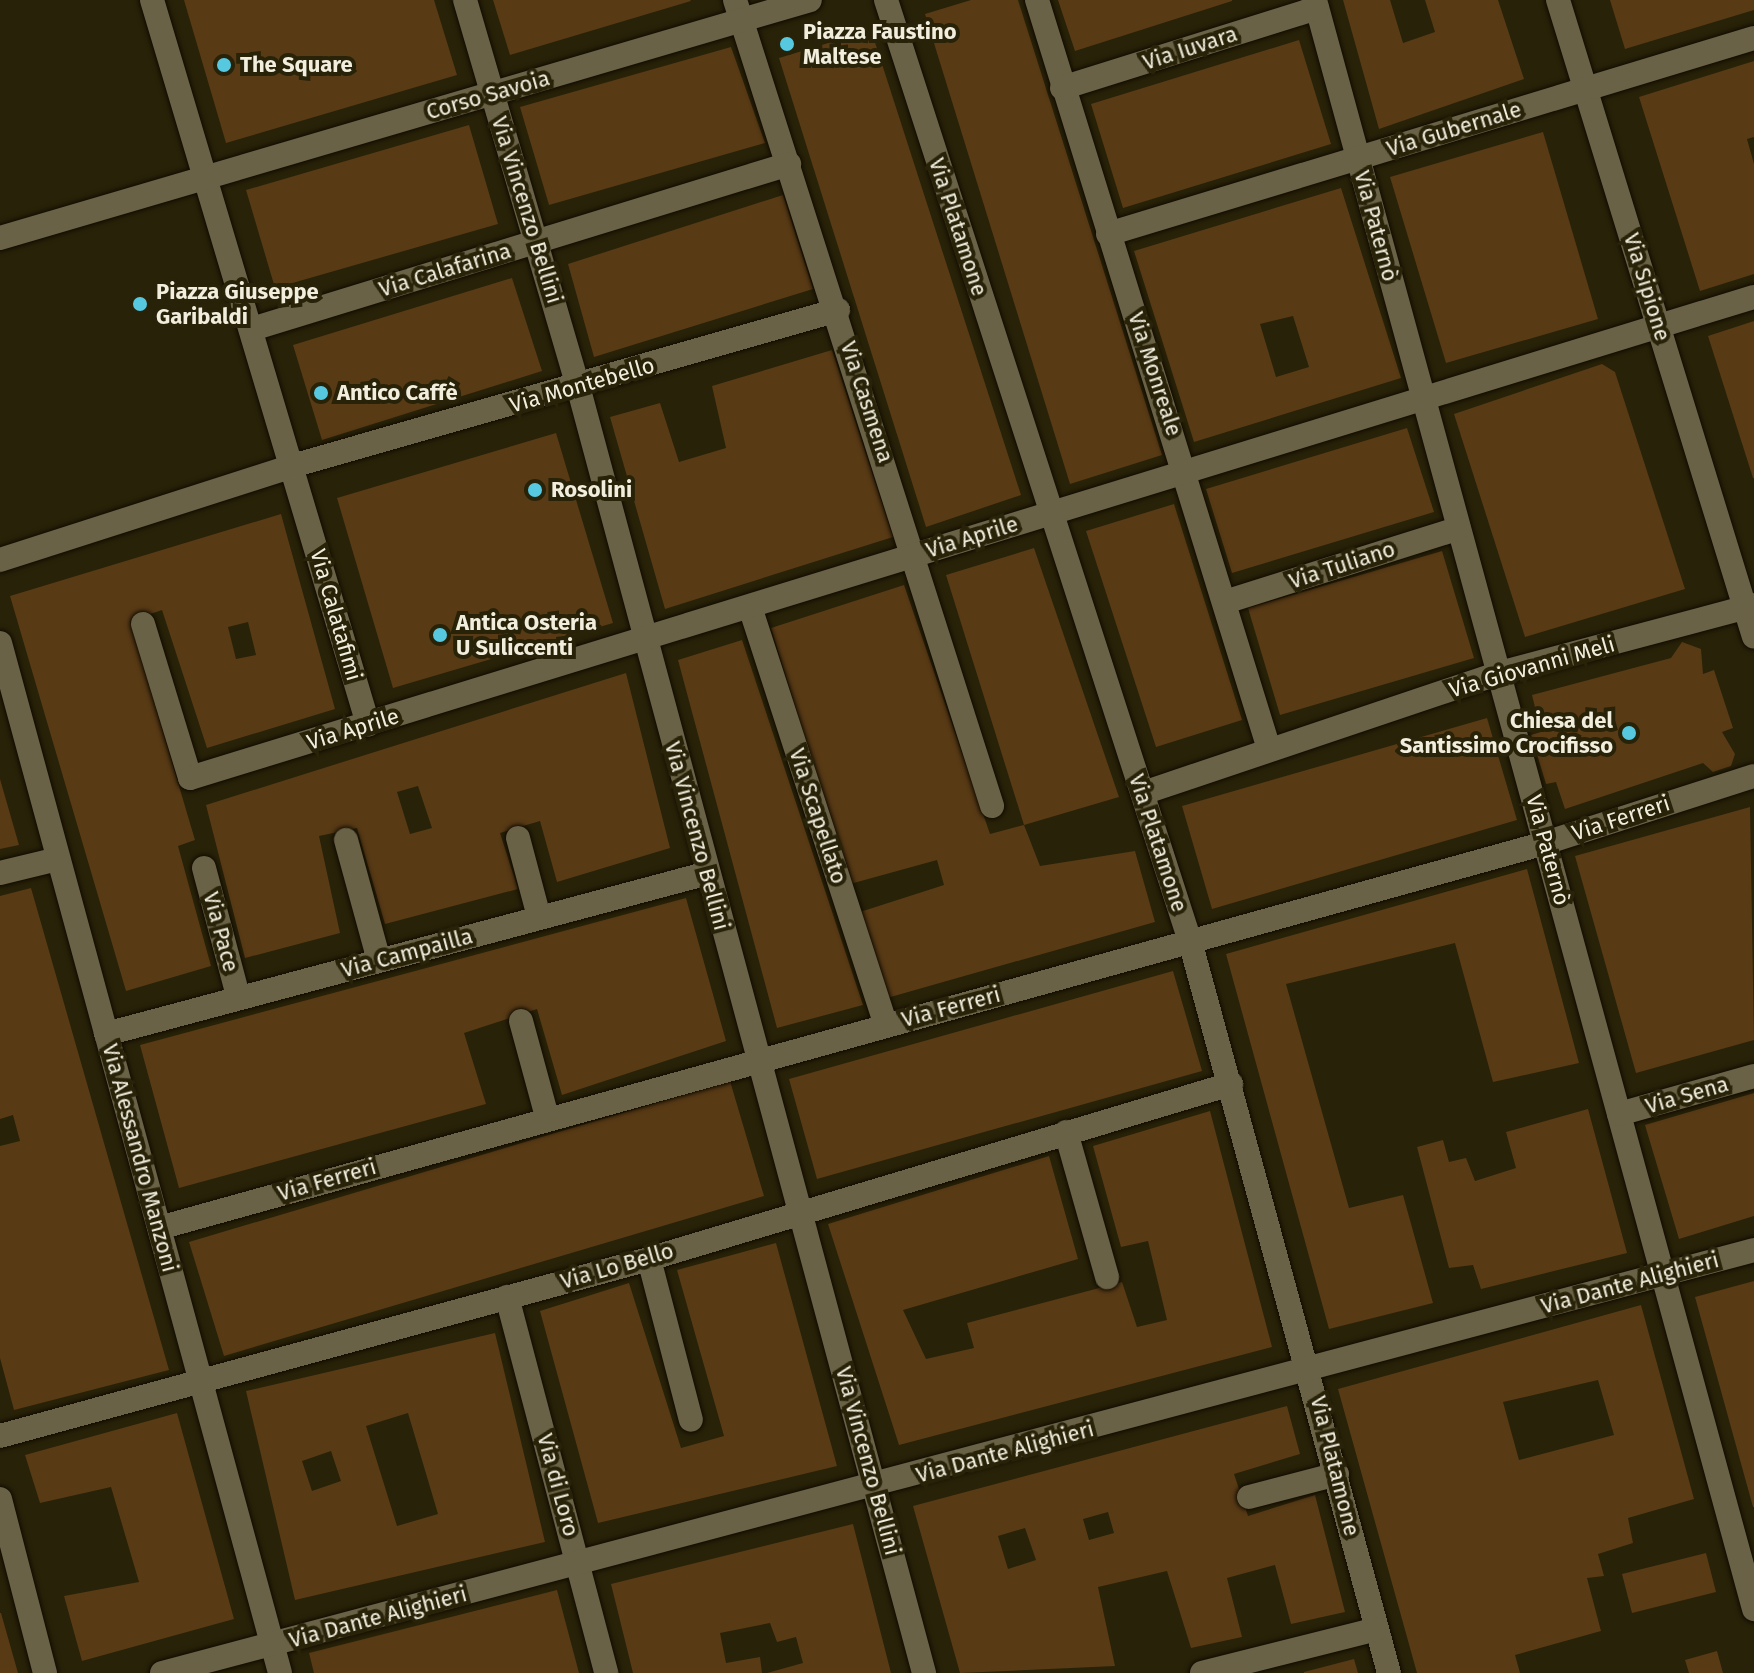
<!DOCTYPE html>
<meta charset="utf-8">
<style>
body{margin:0}
#map{position:relative;width:1754px;height:1673px;overflow:hidden;background:#282208;font-family:"Fira Sans",sans-serif}
div>[style]{position:absolute}
.building>*{inset:0;background:#583a15}
.roads{filter:drop-shadow(0 0 2px #110b00) drop-shadow(0 0 2px #110b00)}
.minor>*{height:24px;margin:-12px;padding:0 12px;transform-origin:12px;border-radius:12px;background:#696247}
.dots>*{width:22px;height:22px;translate:-50% -50%;box-sizing:border-box;border:4px solid #282208;border-radius:50%}
span{translate:-50% -50%;white-space:nowrap;text-align:center;line-height:1.15;-webkit-text-stroke:8px #282208;paint-order:stroke}
.poi-label{font-size:22px;color:#f1eede;font-weight:700}
.left{translate:0 -50%;text-align:left}
.right{translate:-100% -50%;text-align:right}
.street-label{font-size:22px;color:#f1eede}
</style>
<div id="map">
<div class="building">
<i style="clip-path:polygon(184px 0,434px 0,457px 75px,226px 143px)"></i>
<i style="clip-path:polygon(493px 0,690px 0,691px 1px,510px 55px)"></i>
<i style="clip-path:polygon(971px 0,1018px 0,1162px 455px,1070px 484px,925px 14px)"></i>
<i style="clip-path:polygon(1058px 0,1232px 0,1232px 1px,1075px 51px)"></i>
<i style="clip-path:polygon(1343px 0,1390px 0,1403px 43px,1435px 32px,1425px 0,1498px 0,1524px 79px,1379px 129px)"></i>
<i style="clip-path:polygon(1610px 0,1754px 0,1754px 10px,1625px 49px)"></i>
<i style="clip-path:polygon(871px 30px,1021px 495px,926px 527px,779px 58px)"></i>
<i style="clip-path:polygon(1299px 40px,1331px 144px,1123px 208px,1091px 104px)"></i>
<i style="clip-path:polygon(731px 47px,765px 143px,549px 205px,520px 107px)"></i>
<i style="clip-path:polygon(1754px 61px,1754px 137px,1747px 139px,1754px 164px,1754px 274px,1700px 291px,1639px 97px)"></i>
<i style="clip-path:polygon(469px 125px,498px 224px,275px 288px,246px 190px)"></i>
<i style="clip-path:polygon(1543px 132px,1598px 319px,1446px 363px,1390px 177px)"></i>
<i style="clip-path:polygon(evenodd,1341px 188px,1401px 378px,1194px 442px,1134px 251px,1341px 188px,1293px 316px,1309px 367px,1276px 377px,1260px 324px,1293px 316px)"></i>
<i style="clip-path:polygon(783px 195px,813px 289px,594px 357px,568px 264px)"></i>
<i style="clip-path:polygon(512px 278px,542px 371px,322px 440px,293px 345px)"></i>
<i style="clip-path:polygon(1754px 321px,1754px 478px,1753px 478px,1708px 336px)"></i>
<i style="clip-path:polygon(832px 350px,893px 537px,665px 609px,610px 417px,660px 403px,679px 462px,726px 448px,712px 386px)"></i>
<i style="clip-path:polygon(1602px 364px,1615px 372px,1685px 589px,1525px 637px,1454px 414px)"></i>
<i style="clip-path:polygon(1407px 428px,1434px 512px,1232px 573px,1206px 489px)"></i>
<i style="clip-path:polygon(556px 433px,613px 623px,393px 688px,337px 498px)"></i>
<i style="clip-path:polygon(1174px 504px,1242px 720px,1156px 747px,1086px 531px)"></i>
<i style="clip-path:polygon(evenodd,281px 514px,335px 709px,207px 748px,162px 610px,130px 621px,195px 840px,178px 846px,211px 966px,126px 991px,10px 596px,281px 514px,248px 622px,256px 655px,236px 659px,228px 627px,248px 622px)"></i>
<i style="clip-path:polygon(1034px 548px,1119px 797px,1024px 825px,946px 575px)"></i>
<i style="clip-path:polygon(1442px 551px,1474px 658px,1280px 715px,1248px 608px)"></i>
<i style="clip-path:polygon(904px 585px,990px 834px,1024px 825px,1040px 866px,1135px 851px,1155px 922px,887px 998px,860px 912px,944px 885px,937px 860px,850px 884px,771px 628px)"></i>
<i style="clip-path:polygon(742px 640px,863px 1005px,777px 1028px,678px 660px)"></i>
<i style="clip-path:polygon(1682px 642px,1701px 649px,1703px 674px,1714px 670px,1733px 728px,1722px 732px,1735px 754px,1731px 766px,1713px 772px,1703px 763px,1565px 809px,1556px 782px,1546px 784px,1531px 735px,1541px 732px,1532px 695px,1671px 658px)"></i>
<i style="clip-path:polygon(evenodd,626px 673px,670px 848px,557px 882px,540px 821px,500px 833px,518px 889px,385px 924px,357px 828px,319px 836px,340px 933px,245px 958px,206px 805px,626px 673px,418px 786px,432px 828px,410px 834px,397px 792px,418px 786px)"></i>
<i style="clip-path:polygon(1487px 718px,1517px 820px,1212px 909px,1182px 806px)"></i>
<i style="clip-path:polygon(0 779px,19px 845px,0 849px)"></i>
<i style="clip-path:polygon(1750px 807px,1754px 1040px,1636px 1073px,1575px 856px)"></i>
<i style="clip-path:polygon(1527px 869px,1579px 1063px,1493px 1082px,1455px 943px,1286px 984px,1349px 1208px,1403px 1195px,1433px 1303px,1329px 1329px,1226px 954px)"></i>
<i style="clip-path:polygon(31px 888px,169px 1370px,14px 1410px,0 1358px,0 1146px,20px 1141px,13px 1115px,0 1119px,0 896px)"></i>
<i style="clip-path:polygon(686px 898px,726px 1041px,562px 1095px,537px 1009px,464px 1033px,486px 1104px,179px 1188px,140px 1045px)"></i>
<i style="clip-path:polygon(1173px 971px,1202px 1071px,817px 1179px,789px 1079px)"></i>
<i style="clip-path:polygon(730px 1081px,764px 1196px,224px 1356px,189px 1242px)"></i>
<i style="clip-path:polygon(1754px 1093px,1754px 1216px,1679px 1239px,1645px 1125px)"></i>
<i style="clip-path:polygon(1588px 1109px,1627px 1253px,1481px 1289px,1473px 1265px,1449px 1268px,1417px 1147px,1443px 1140px,1449px 1162px,1466px 1158px,1475px 1181px,1516px 1168px,1506px 1132px)"></i>
<i style="clip-path:polygon(1210px 1111px,1272px 1347px,899px 1445px,828px 1224px,1049px 1156px,1078px 1259px,903px 1310px,926px 1359px,974px 1348px,967px 1323px,1122px 1282px,1137px 1327px,1167px 1320px,1148px 1241px,1121px 1247px,1093px 1146px)"></i>
<i style="clip-path:polygon(776px 1243px,837px 1466px,598px 1523px,540px 1311px,629px 1283px,681px 1448px,724px 1436px,677px 1270px)"></i>
<i style="clip-path:polygon(1754px 1281px,1754px 1507px,1753px 1507px,1695px 1297px)"></i>
<i style="clip-path:polygon(evenodd,1641px 1305px,1694px 1499px,1628px 1518px,1633px 1543px,1598px 1554px,1604px 1576px,1587px 1578px,1601px 1631px,1515px 1655px,1520px 1673px,1417px 1673px,1338px 1389px,1641px 1305px,1598px 1380px,1614px 1435px,1519px 1460px,1503px 1402px,1598px 1380px)"></i>
<i style="clip-path:polygon(evenodd,495px 1333px,545px 1542px,295px 1600px,246px 1391px,495px 1333px,408px 1413px,438px 1514px,397px 1526px,366px 1426px,408px 1413px,495px 1333px,331px 1451px,341px 1481px,312px 1491px,302px 1461px,331px 1451px)"></i>
<i style="clip-path:polygon(evenodd,1287px 1406px,1300px 1454px,1234px 1474px,1248px 1516px,1315px 1495px,1345px 1612px,1291px 1624px,1275px 1565px,1227px 1578px,1242px 1637px,1191px 1648px,1167px 1571px,1098px 1587px,1115px 1666px,960px 1673px,913px 1506px,1287px 1406px,1108px 1512px,1114px 1533px,1089px 1540px,1083px 1519px,1108px 1512px,1287px 1406px,1025px 1528px,1036px 1560px,1008px 1569px,998px 1536px,1025px 1528px)"></i>
<i style="clip-path:polygon(177px 1413px,234px 1619px,82px 1661px,64px 1596px,139px 1582px,111px 1487px,40px 1503px,25px 1455px)"></i>
<i style="clip-path:polygon(853px 1524px,891px 1673px,767px 1673px,803px 1663px,796px 1637px,777px 1642px,770px 1623px,720px 1633px,726px 1663px,760px 1657px,762px 1673px,633px 1673px,611px 1584px)"></i>
<i style="clip-path:polygon(1706px 1553px,1716px 1592px,1632px 1613px,1622px 1574px)"></i>
<i style="clip-path:polygon(557px 1590px,579px 1673px,314px 1673px,309px 1653px)"></i>
<i style="clip-path:polygon(0 1613px,1px 1613px,18px 1673px,0 1673px)"></i>
<i style="clip-path:polygon(1717px 1651px,1723px 1673px,1689px 1673px,1685px 1660px)"></i>
<i style="clip-path:polygon(1354px 1659px,1358px 1673px,1304px 1673px,1304px 1672px)"></i>
</div>
<div class="roads">
<div class="minor">
<i style="left:152px;top:0;width:756px;rotate:73.39deg"></i>
<i style="left:465px;top:0;width:402px;rotate:73.7deg"></i>
<i style="left:578px;top:386px;width:1333px;rotate:74.95deg"></i>
<i style="left:735px;top:0;width:846px;rotate:72.31deg"></i>
<i style="left:886px;top:0;width:989px;rotate:72.1deg"></i>
<i style="left:1190px;top:941px;width:759px;rotate:74.79deg"></i>
<i style="left:1037px;top:0;width:784px;rotate:72.79deg"></i>
<i style="left:1315px;top:0;width:1668px;rotate:74.74deg"></i>
<i style="left:1558px;top:0;width:666px;rotate:72.9deg"></i>
<i style="left:1062px;top:88px;width:267px;rotate:-17.4deg"></i>
<i style="left:1108px;top:234px;width:675px;rotate:-16.88deg"></i>
<i style="left:0;top:238px;width:844px;rotate:-16.37deg"></i>
<i style="left:252px;top:329px;width:562px;rotate:-17.08deg"></i>
<i style="left:0;top:560px;width:307px;rotate:-17.8deg"></i>
<i style="left:292px;top:466px;width:568px;rotate:-15.95deg"></i>
<i style="left:1225px;top:602px;width:245px;rotate:-17.5deg"></i>
<i style="left:750px;top:607px;width:440px;rotate:72deg"></i>
<i style="left:143px;top:624px;width:161px;rotate:73deg"></i>
<i style="left:190px;top:778px;width:1636px;rotate:-17.1deg"></i>
<i style="left:0;top:643px;width:1067px;rotate:74.79deg"></i>
<i style="left:1143px;top:793px;width:380px;rotate:-18.6deg"></i>
<i style="left:1503px;top:672px;width:260px;rotate:-14.9deg"></i>
<i style="left:518px;top:838px;width:82px;rotate:75.1deg"></i>
<i style="left:346px;top:840px;width:125px;rotate:74.7deg"></i>
<i style="left:204px;top:868px;width:132px;rotate:75.1deg"></i>
<i style="left:0;top:873px;width:60px;rotate:-13.6deg"></i>
<i style="left:521px;top:1021px;width:99px;rotate:74.8deg"></i>
<i style="left:106px;top:1034px;width:623px;rotate:-14.97deg"></i>
<i style="left:1619px;top:1114px;width:140px;rotate:-15.7deg"></i>
<i style="left:1066px;top:1132px;width:151px;rotate:74.2deg"></i>
<i style="left:159px;top:1228px;width:1438px;rotate:-15.52deg"></i>
<i style="left:1545px;top:843px;width:219px;rotate:-17.8deg"></i>
<i style="left:649px;top:1259px;width:166px;rotate:75.4deg"></i>
<i style="left:507px;top:1297px;width:389px;rotate:75.2deg"></i>
<i style="left:0;top:1436px;width:673px;rotate:-15.26deg"></i>
<i style="left:649px;top:1259px;width:608px;rotate:-16.74deg"></i>
<i style="left:1249px;top:1497px;width:91px;rotate:-14.6deg"></i>
<i style="left:0;top:1499px;width:180px;rotate:75.5deg"></i>
<i style="left:162px;top:1673px;width:1647px;rotate:-14.88deg"></i>
<i style="left:1202px;top:1673px;width:180px;rotate:-14.1deg"></i>
</div>
</div>
<div class="dots">
<i style="left:787px;top:44px;background:#56c9e1"></i>
<i style="left:224px;top:65px;background:#56c9e1"></i>
<i style="left:140px;top:304px;background:#56c9e1"></i>
<i style="left:321px;top:393px;background:#56c9e1"></i>
<i style="left:535px;top:490px;background:#56c9e1"></i>
<i style="left:440px;top:635px;background:#56c9e1"></i>
<i style="left:1629px;top:733px;background:#56c9e1"></i>
</div>
<div class="poi-label">
<span class="left" style="left:803px;top:44px">Piazza Faustino<br>Maltese</span>
<span class="left" style="left:240px;top:65px">The Square</span>
<span class="left" style="left:156px;top:304px">Piazza Giuseppe<br>Garibaldi</span>
<span class="left" style="left:337px;top:393px">Antico Caffè</span>
<span class="left" style="left:551px;top:490px">Rosolini</span>
<span class="left" style="left:456px;top:635px">Antica Osteria<br>U Suliccenti</span>
<span class="right" style="left:1613px;top:733px">Chiesa del<br>Santissimo Crocifisso</span>
</div>
<div class="street-label">
<span style="left:1190px;top:48px;rotate:-18deg">Via Iuvara</span>
<span style="left:488px;top:95px;rotate:-16deg">Corso Savoia</span>
<span style="left:1454px;top:129px;rotate:-17deg">Via Gubernale</span>
<span style="left:527px;top:210px;rotate:73deg">Via Vincenzo Bellini</span>
<span style="left:1376px;top:226px;rotate:75deg">Via Paternò</span>
<span style="left:958px;top:227px;rotate:72deg">Via Platamone</span>
<span style="left:445px;top:270px;rotate:-17deg">Via Calafarina</span>
<span style="left:1647px;top:287px;rotate:73deg">Via Sipione</span>
<span style="left:1155px;top:374px;rotate:72deg">Via Monreale</span>
<span style="left:582px;top:385px;rotate:-16deg">Via Montebello</span>
<span style="left:867px;top:402px;rotate:72deg">Via Casmena</span>
<span style="left:972px;top:537px;rotate:-17deg">Via Aprile</span>
<span style="left:1342px;top:565px;rotate:-18deg">Via Tuliano</span>
<span style="left:336px;top:615px;rotate:74deg">Via Calatafimi</span>
<span style="left:1532px;top:667px;rotate:-16deg">Via Giovanni Meli</span>
<span style="left:353px;top:729px;rotate:-17deg">Via Aprile</span>
<span style="left:818px;top:816px;rotate:72deg">Via Scapellato</span>
<span style="left:1621px;top:818px;rotate:-18deg">Via Ferreri</span>
<span style="left:697px;top:836px;rotate:75deg">Via Vincenzo Bellini</span>
<span style="left:1158px;top:843px;rotate:72deg">Via Platamone</span>
<span style="left:1548px;top:850px;rotate:75deg">Via Paternò</span>
<span style="left:221px;top:932px;rotate:75deg">Via Pace</span>
<span style="left:407px;top:953px;rotate:-15deg">Via Campailla</span>
<span style="left:951px;top:1007px;rotate:-15deg">Via Ferreri</span>
<span style="left:1687px;top:1095px;rotate:-16deg">Via Sena</span>
<span style="left:140px;top:1158px;rotate:75deg">Via Alessandro Manzoni</span>
<span style="left:327px;top:1180px;rotate:-16deg">Via Ferreri</span>
<span style="left:617px;top:1266px;rotate:-16deg">Via Lo Bello</span>
<span style="left:1630px;top:1283px;rotate:-15deg">Via Dante Alighieri</span>
<span style="left:1005px;top:1452px;rotate:-15deg">Via Dante Alighieri</span>
<span style="left:868px;top:1461px;rotate:75deg">Via Vincenzo Bellini</span>
<span style="left:1335px;top:1466px;rotate:76deg">Via Platamone</span>
<span style="left:558px;top:1485px;rotate:75deg">Via di Loro</span>
<span style="left:378px;top:1617px;rotate:-15deg">Via Dante Alighieri</span>
</div>
</div>
